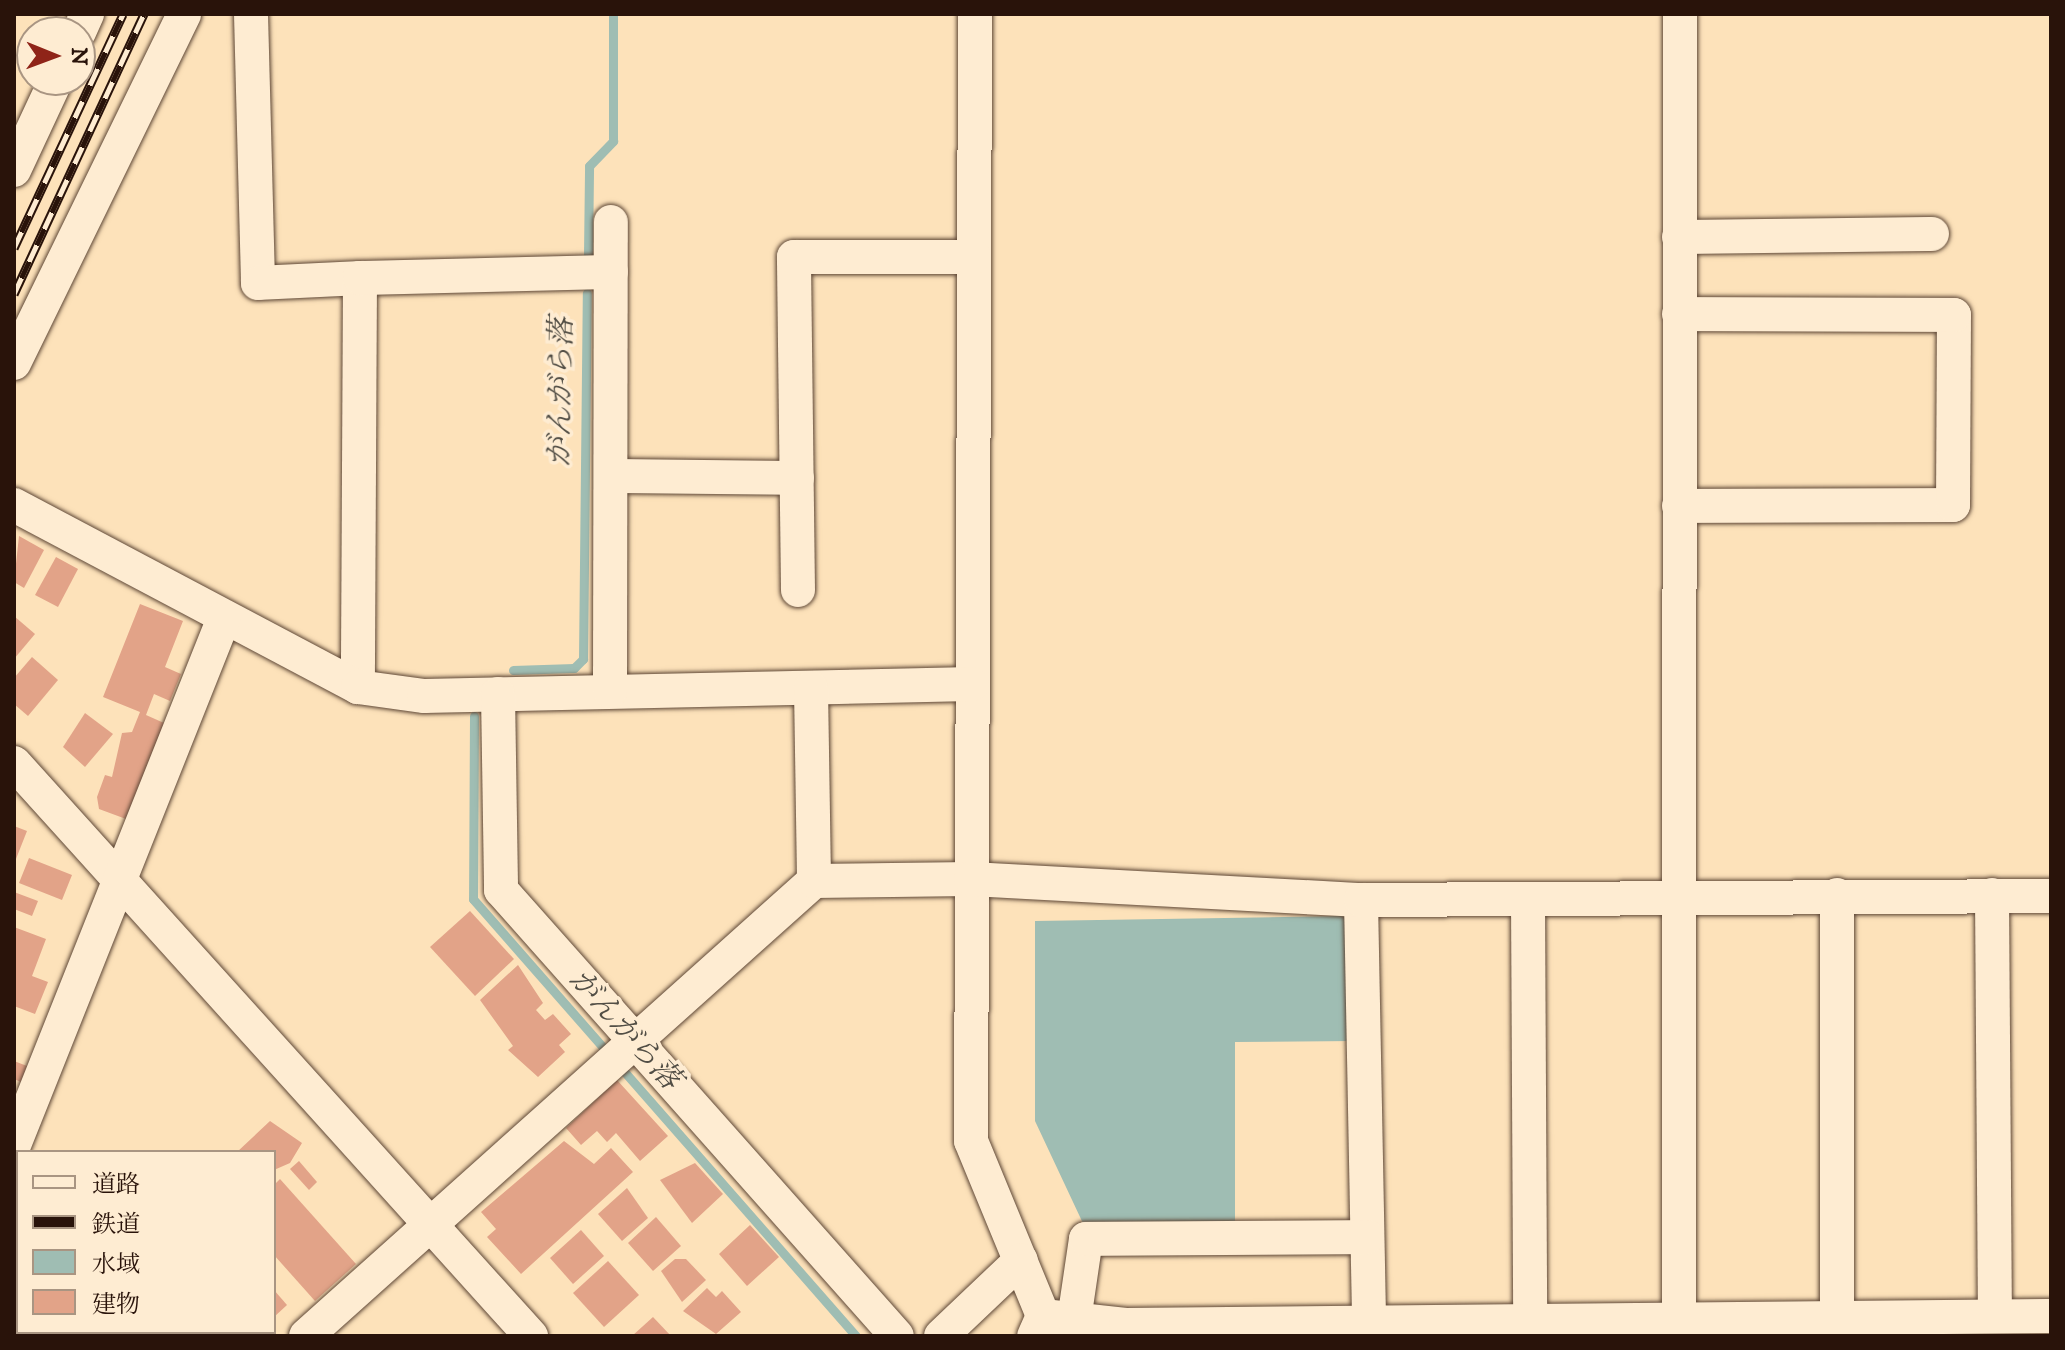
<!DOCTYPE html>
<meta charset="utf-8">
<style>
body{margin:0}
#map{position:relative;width:2065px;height:1350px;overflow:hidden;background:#fde2ba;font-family:"IM FELL DW Pica","Noto Serif JP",serif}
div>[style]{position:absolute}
.green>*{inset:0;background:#bbc493}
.water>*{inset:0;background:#9fbdb3}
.stream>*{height:9px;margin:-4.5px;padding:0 4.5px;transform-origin:4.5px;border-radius:4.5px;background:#9fbdb3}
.building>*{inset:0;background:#e2a388}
.roads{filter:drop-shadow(0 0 2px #5e4736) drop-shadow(0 0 2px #5e4736)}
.minor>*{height:34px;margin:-17px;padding:0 17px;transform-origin:17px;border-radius:17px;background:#feecd2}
.rail>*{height:9px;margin-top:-4.5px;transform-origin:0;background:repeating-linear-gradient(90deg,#feecd2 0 18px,#29130a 0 36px);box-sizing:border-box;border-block:2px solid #29130a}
span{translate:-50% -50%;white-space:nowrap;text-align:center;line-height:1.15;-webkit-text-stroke:7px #feecd2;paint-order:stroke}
.water-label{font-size:30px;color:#524e45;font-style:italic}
.frame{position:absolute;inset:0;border:16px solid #29130a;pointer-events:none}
.legend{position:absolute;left:16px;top:1150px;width:260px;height:184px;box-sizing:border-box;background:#feecd2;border:2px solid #a99582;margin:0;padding:10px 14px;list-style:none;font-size:24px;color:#29130a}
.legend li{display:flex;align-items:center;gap:16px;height:40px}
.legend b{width:40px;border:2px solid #a99582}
.north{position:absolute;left:16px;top:16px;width:80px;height:80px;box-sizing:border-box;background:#feecd2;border:2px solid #a99582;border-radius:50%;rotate:91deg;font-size:22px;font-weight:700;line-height:32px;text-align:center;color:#29130a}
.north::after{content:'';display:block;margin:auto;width:28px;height:36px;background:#8f2418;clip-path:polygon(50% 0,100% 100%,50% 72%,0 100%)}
</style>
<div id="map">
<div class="green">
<i style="clip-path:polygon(14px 1247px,18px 1332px,109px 1336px,14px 1336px)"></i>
</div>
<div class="water">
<i style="clip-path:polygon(1343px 916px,1353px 926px,1354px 1041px,1235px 1042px,1235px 1233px,1088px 1234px,1035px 1121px,1035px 921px)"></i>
</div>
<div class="stream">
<i style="left:588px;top:254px;width:88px;rotate:-89.3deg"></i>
<i style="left:589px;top:166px;width:35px;rotate:-46deg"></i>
<i style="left:613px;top:141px;width:127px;rotate:-90deg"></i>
<i style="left:513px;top:670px;width:61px;rotate:-1.9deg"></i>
<i style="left:574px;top:668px;width:13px;rotate:-45deg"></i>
<i style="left:583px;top:659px;width:366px;rotate:-89.4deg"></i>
<i style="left:474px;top:716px;width:183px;rotate:90.3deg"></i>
<i style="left:473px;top:899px;width:581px;rotate:48.77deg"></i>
</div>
<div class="building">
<i style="clip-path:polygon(19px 536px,44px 550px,24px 588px,14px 582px)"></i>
<i style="clip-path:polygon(56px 557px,78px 569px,58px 607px,35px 595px)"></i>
<i style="clip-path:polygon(140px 604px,183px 621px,165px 667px,181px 674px,170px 701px,154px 694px,146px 715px,164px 723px,126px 819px,99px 809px,97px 797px,105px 775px,112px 777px,122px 733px,132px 732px,140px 712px,103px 697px)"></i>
<i style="clip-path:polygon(14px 616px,35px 634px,14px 659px)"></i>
<i style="clip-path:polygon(32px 657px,58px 680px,28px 716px,14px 704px,14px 678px)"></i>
<i style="clip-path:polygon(85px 713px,113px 734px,85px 767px,63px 747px)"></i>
<i style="clip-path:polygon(14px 826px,27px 831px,14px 864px)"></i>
<i style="clip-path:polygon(29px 858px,72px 875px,62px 900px,19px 883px)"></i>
<i style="clip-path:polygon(14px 892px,38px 901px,32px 916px,14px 909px)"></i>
<i style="clip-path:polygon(470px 911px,514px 959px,475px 996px,430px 947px)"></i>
<i style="clip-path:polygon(14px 927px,46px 939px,32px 976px,48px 982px,35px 1014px,14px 1006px)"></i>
<i style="clip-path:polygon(518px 965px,543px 1003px,536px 1010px,545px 1020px,553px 1014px,571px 1034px,559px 1045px,565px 1052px,538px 1077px,508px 1050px,513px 1046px,480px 1000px)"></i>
<i style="clip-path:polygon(14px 1061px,27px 1066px,21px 1082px,14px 1079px)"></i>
<i style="clip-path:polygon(617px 1080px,668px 1136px,640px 1161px,616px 1133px,607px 1142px,597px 1131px,581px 1145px,566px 1128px)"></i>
<i style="clip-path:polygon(270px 1121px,302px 1143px,290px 1163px,274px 1170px,274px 1152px,237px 1152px)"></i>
<i style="clip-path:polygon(564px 1141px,594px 1164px,611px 1148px,633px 1172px,521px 1274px,487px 1237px,496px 1229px,481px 1212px)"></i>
<i style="clip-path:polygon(299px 1161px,317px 1182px,309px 1190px,290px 1169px)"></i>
<i style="clip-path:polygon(695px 1163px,723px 1194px,692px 1223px,660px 1180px)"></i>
<i style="clip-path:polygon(280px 1179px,356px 1264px,315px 1301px,274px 1255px,274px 1185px)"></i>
<i style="clip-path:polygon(627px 1188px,648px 1218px,622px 1241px,598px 1214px)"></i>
<i style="clip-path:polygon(656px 1217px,681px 1246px,653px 1271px,628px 1243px)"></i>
<i style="clip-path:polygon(750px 1225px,779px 1257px,747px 1286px,719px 1254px)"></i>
<i style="clip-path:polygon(581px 1230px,604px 1256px,573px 1284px,550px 1258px)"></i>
<i style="clip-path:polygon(675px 1259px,686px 1259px,706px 1280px,682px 1302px,661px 1271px)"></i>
<i style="clip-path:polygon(608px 1261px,639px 1295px,604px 1327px,573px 1293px)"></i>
<i style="clip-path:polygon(707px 1288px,716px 1297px,722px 1291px,741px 1312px,716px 1334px,683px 1311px)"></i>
<i style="clip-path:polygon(274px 1290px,287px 1305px,274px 1317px)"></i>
<i style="clip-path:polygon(653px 1317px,671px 1336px,632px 1336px)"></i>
</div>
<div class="roads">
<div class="minor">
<i style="left:251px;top:14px;width:269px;rotate:88.5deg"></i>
<i style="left:258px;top:283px;width:102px;rotate:-2.8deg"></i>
<i style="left:360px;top:278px;width:409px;rotate:90.3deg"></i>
<i style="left:975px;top:14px;width:1127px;rotate:90.2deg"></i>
<i style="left:971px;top:1141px;width:189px;rotate:67.6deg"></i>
<i style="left:1043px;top:1316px;width:22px;rotate:114deg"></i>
<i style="left:79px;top:32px;width:20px;rotate:-66deg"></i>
<i style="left:14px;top:170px;width:99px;rotate:-65deg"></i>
<i style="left:1679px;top:237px;width:253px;rotate:-0.7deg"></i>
<i style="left:360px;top:278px;width:251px;rotate:-1.4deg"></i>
<i style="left:14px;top:363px;width:388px;rotate:-64deg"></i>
<i style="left:611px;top:476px;width:186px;rotate:0.6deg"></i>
<i style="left:14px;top:505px;width:389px;rotate:27.9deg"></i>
<i style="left:358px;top:687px;width:67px;rotate:7.8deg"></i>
<i style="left:424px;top:696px;width:548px;rotate:-1.25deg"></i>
<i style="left:1679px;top:506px;width:274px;rotate:-0.2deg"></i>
<i style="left:1953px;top:505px;width:190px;rotate:-89.7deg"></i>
<i style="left:1954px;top:315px;width:275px;rotate:-179.8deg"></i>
<i style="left:798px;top:590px;width:333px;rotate:-90.7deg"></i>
<i style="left:794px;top:257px;width:180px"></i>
<i style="left:811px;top:688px;width:193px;rotate:89.1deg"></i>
<i style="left:610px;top:691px;width:469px;rotate:-89.9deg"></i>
<i style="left:498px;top:694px;width:196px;rotate:89.1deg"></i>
<i style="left:501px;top:890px;width:596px;rotate:48.4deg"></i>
<i style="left:14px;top:763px;width:772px;rotate:47.94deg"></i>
<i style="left:1837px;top:895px;width:422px;rotate:90deg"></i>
<i style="left:1992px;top:895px;width:420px;rotate:89.6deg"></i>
<i style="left:1528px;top:899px;width:437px;rotate:89.7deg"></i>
<i style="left:1361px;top:900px;width:436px;rotate:88.9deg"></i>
<i style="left:14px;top:1145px;width:567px;rotate:-68.27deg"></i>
<i style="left:14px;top:1230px;width:6px;rotate:45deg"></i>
<i style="left:1043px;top:1316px;width:83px;rotate:6.2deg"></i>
<i style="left:1126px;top:1325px;width:925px;rotate:-0.56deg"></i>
<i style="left:1074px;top:1320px;width:82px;rotate:-81.6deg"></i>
<i style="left:1086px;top:1239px;width:281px;rotate:-0.4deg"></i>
<i style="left:124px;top:1332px;width:6px;rotate:45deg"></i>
<i style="left:306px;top:1336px;width:682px;rotate:-41.85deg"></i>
<i style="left:814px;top:881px;width:157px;rotate:-0.7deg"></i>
<i style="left:971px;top:879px;width:391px;rotate:3.1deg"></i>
<i style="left:1361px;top:900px;width:690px;rotate:-0.33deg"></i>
<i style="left:941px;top:1336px;width:110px;rotate:-43.5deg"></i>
<i style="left:1679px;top:1336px;width:1322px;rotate:-89.96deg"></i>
</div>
</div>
<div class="rail">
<i style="left:14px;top:248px;width:258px;rotate:-65deg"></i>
<i style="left:14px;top:294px;width:309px;rotate:-65.1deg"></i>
</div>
<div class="water-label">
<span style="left:562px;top:392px;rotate:-89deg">がんがら落</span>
<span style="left:624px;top:1030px;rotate:48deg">がんがら落</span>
</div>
<div class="frame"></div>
<ul class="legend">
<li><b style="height:10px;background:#feecd2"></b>道路</li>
<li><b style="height:10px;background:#29130a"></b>鉄道</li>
<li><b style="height:22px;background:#9fbdb3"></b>水域</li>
<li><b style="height:22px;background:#e2a388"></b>建物</li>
</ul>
<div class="north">N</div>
</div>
